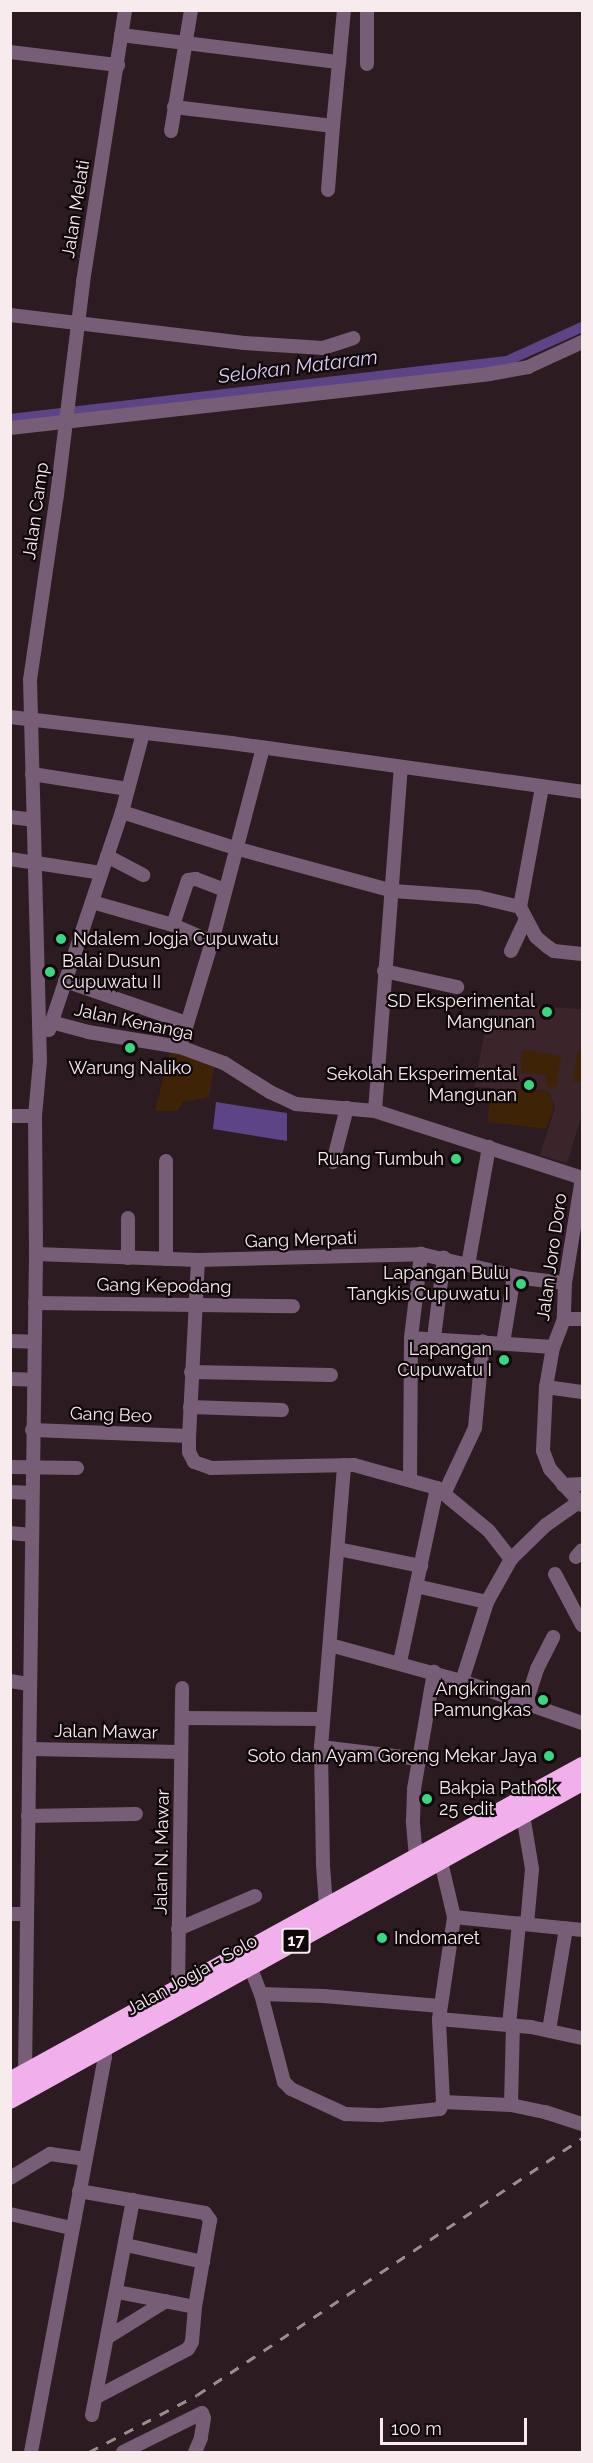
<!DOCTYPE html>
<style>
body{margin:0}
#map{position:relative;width:593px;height:2463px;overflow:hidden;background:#2c1b20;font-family:Raleway,sans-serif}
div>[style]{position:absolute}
.built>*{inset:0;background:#3c242b}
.green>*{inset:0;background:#3f2307}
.water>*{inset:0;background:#5c4487}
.canal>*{height:10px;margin:-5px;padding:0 5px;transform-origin:5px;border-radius:5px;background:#5c4487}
.minor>*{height:14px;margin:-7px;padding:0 7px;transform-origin:7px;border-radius:7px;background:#775d75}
.highway>*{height:18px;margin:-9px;padding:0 9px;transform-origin:9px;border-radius:9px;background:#f1b0ec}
.rail>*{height:3px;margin-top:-1.5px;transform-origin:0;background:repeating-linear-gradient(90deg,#9c8d91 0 10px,transparent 0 20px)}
.dots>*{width:16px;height:16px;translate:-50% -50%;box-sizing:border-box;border:3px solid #0f080a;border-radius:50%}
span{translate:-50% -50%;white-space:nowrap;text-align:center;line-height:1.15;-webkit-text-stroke:4.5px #0f080a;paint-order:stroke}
.shield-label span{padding:2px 4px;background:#0f080a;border:2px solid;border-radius:4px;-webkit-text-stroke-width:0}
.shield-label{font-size:16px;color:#f8ebee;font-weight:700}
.street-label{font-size:18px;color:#f8ebee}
.poi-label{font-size:18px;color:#f8ebee}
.left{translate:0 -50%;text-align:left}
.right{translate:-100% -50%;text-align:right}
.water-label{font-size:20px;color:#d8cdf4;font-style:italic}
.frame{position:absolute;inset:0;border:12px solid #f8ebee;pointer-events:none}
.scale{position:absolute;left:380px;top:2418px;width:147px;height:27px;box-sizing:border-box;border:3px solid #f8ebee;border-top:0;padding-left:8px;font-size:18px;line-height:21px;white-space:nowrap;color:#f8ebee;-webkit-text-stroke:4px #0f080a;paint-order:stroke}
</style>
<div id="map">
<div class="built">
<i style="clip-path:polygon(490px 1004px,582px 1009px,582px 1114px,567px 1163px,540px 1155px,555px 1107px,548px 1091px,474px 1087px)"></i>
</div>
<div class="green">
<i style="clip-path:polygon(171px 1047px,215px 1063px,209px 1097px,183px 1102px,177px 1111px,155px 1111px)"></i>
<i style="clip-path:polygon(522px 1049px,561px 1056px,556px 1087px,546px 1087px,546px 1074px,521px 1073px)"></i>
<i style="clip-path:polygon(578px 1050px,582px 1050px,582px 1082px,572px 1081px)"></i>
<i style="clip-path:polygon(491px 1089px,548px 1091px,554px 1107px,546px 1129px,487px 1122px)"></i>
</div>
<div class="water">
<i style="clip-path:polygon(216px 1102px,287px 1113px,287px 1141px,213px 1129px)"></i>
</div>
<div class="canal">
<i style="left:10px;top:419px;width:500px;rotate:-6.66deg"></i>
<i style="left:507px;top:361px;width:82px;rotate:-24.4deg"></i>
</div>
<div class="minor">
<i style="left:367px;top:10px;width:54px;rotate:90deg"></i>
<i style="left:121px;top:35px;width:220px;rotate:7.1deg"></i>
<i style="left:10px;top:52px;width:109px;rotate:6.9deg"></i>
<i style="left:174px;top:107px;width:160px;rotate:6.8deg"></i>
<i style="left:333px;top:126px;width:117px;rotate:-84.6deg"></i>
<i style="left:171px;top:131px;width:123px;rotate:-80.6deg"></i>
<i style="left:328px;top:190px;width:64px;rotate:-85.5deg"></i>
<i style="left:10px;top:315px;width:236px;rotate:6.8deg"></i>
<i style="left:244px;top:343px;width:79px;rotate:3.6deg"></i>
<i style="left:323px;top:348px;width:32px;rotate:-18deg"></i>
<i style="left:10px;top:428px;width:482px;rotate:-6.4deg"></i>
<i style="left:489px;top:374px;width:40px;rotate:-10deg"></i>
<i style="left:528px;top:367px;width:60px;rotate:-24.8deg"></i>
<i style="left:10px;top:717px;width:223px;rotate:6.7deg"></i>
<i style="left:231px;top:743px;width:354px;rotate:7.9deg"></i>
<i style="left:32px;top:774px;width:97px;rotate:8.9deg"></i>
<i style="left:122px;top:812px;width:119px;rotate:17.7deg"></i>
<i style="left:235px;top:848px;width:164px;rotate:15.2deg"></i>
<i style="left:393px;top:891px;width:85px;rotate:4deg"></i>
<i style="left:478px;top:897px;width:43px;rotate:13.4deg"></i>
<i style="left:520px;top:907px;width:34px;rotate:62deg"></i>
<i style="left:536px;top:937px;width:16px;rotate:40deg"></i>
<i style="left:548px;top:947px;width:7px;rotate:34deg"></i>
<i style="left:554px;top:951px;width:28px;rotate:6deg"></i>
<i style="left:10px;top:817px;width:23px;rotate:7deg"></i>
<i style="left:107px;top:856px;width:41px;rotate:27.8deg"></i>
<i style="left:10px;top:859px;width:92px;rotate:8.7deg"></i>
<i style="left:92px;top:902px;width:84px;rotate:15.9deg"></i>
<i style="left:173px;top:925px;width:43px;rotate:23.6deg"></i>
<i style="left:520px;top:907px;width:122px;rotate:-79.6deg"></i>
<i style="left:173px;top:925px;width:47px;rotate:-71.6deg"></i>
<i style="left:188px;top:880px;width:8px;rotate:-7deg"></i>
<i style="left:196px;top:879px;width:31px;rotate:21deg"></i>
<i style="left:511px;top:951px;width:35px;rotate:-65deg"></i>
<i style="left:384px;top:971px;width:75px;rotate:12.4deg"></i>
<i style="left:65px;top:981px;width:129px;rotate:19deg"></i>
<i style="left:51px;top:1022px;width:38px;rotate:15deg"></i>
<i style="left:88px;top:1032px;width:93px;rotate:9.3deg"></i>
<i style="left:180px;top:1047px;width:47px;rotate:20deg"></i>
<i style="left:224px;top:1063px;width:54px;rotate:32.2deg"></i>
<i style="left:270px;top:1092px;width:29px;rotate:25deg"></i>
<i style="left:296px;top:1104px;width:79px;rotate:5.1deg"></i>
<i style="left:375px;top:1111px;width:218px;rotate:17.9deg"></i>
<i style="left:49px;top:1030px;width:230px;rotate:-71.5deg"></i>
<i style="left:122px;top:812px;width:82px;rotate:-75.1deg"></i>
<i style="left:180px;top:1047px;width:110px;rotate:-73.1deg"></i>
<i style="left:212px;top:942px;width:201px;rotate:-75.3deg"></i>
<i style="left:375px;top:1111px;width:344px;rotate:-85.7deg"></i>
<i style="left:10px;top:1116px;width:25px"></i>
<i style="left:333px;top:1162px;width:56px;rotate:-75.5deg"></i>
<i style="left:582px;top:1178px;width:106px;rotate:99.2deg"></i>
<i style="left:565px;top:1283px;width:36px;rotate:92deg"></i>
<i style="left:564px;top:1319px;width:30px;rotate:111deg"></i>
<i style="left:553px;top:1347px;width:41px;rotate:99.9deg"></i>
<i style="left:546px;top:1387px;width:64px;rotate:92.7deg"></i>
<i style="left:543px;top:1451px;width:19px;rotate:69deg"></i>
<i style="left:550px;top:1469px;width:48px;rotate:48.4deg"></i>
<i style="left:36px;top:1254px;width:162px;rotate:2.1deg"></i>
<i style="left:198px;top:1260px;width:223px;rotate:-1.5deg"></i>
<i style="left:421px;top:1254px;width:105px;rotate:13.2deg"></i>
<i style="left:523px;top:1278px;width:42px;rotate:6.8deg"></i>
<i style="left:128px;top:1258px;width:40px;rotate:-90deg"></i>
<i style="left:166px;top:1259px;width:98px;rotate:-90deg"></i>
<i style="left:198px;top:1260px;width:176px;rotate:92.9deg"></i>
<i style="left:189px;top:1436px;width:16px;rotate:90deg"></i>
<i style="left:189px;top:1452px;width:11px;rotate:63deg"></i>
<i style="left:194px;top:1462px;width:18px;rotate:19deg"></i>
<i style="left:211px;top:1468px;width:143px;rotate:-1.2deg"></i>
<i style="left:354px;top:1465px;width:86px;rotate:15.5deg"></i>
<i style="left:437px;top:1488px;width:67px;rotate:39.6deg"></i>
<i style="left:489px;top:1531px;width:36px;rotate:52deg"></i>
<i style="left:468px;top:1265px;width:120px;rotate:-79.9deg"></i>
<i style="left:35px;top:1303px;width:258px;rotate:0.7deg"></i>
<i style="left:564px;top:1319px;width:18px"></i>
<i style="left:411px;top:1338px;width:142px;rotate:3.6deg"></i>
<i style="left:434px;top:1338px;width:81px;rotate:-82.9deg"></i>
<i style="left:10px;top:1341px;width:24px;rotate:2deg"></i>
<i style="left:503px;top:1343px;width:68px;rotate:-80.7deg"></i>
<i style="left:191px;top:1372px;width:140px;rotate:1.2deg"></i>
<i style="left:10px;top:1379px;width:24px;rotate:2deg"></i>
<i style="left:546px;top:1387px;width:36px;rotate:8deg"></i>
<i style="left:190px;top:1407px;width:92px;rotate:1.9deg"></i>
<i style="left:32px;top:1430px;width:157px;rotate:2.2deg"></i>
<i style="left:10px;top:1467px;width:67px;rotate:0.9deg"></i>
<i style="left:410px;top:1480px;width:142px;rotate:-89.6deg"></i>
<i style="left:411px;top:1338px;width:85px;rotate:-83.2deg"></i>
<i style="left:563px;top:1485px;width:19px;rotate:-3deg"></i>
<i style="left:10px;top:1492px;width:21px;rotate:3deg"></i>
<i style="left:445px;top:1492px;width:71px;rotate:-64.9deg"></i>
<i style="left:475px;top:1428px;width:87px;rotate:-84.7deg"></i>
<i style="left:10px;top:1533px;width:22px;rotate:5deg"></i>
<i style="left:338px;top:1549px;width:85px;rotate:11.6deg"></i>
<i style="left:576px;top:1557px;width:9px;rotate:-49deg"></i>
<i style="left:555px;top:1574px;width:58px;rotate:62.1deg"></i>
<i style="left:416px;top:1586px;width:73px;rotate:12.7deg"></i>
<i style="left:330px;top:1645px;width:137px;rotate:15.3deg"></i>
<i style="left:462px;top:1681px;width:127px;rotate:19.3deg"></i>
<i style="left:400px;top:1662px;width:178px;rotate:-78deg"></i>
<i style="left:10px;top:1681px;width:18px;rotate:9deg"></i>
<i style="left:462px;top:1681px;width:83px;rotate:-72.4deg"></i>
<i style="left:487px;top:1602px;width:49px;rotate:-60.8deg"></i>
<i style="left:511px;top:1559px;width:49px;rotate:-44.2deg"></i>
<i style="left:546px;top:1525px;width:40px;rotate:-34.9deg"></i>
<i style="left:526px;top:1703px;width:36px;rotate:-72deg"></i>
<i style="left:537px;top:1669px;width:36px;rotate:-63deg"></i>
<i style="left:182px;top:1718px;width:141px;rotate:0.4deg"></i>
<i style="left:321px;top:1747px;width:99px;rotate:7deg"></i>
<i style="left:30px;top:1749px;width:151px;rotate:1.1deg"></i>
<i style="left:523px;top:1815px;width:55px;rotate:80.5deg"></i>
<i style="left:532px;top:1869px;width:55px;rotate:95.2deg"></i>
<i style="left:28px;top:1816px;width:108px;rotate:-1.1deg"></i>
<i style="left:416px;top:1858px;width:38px;rotate:-95deg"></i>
<i style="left:413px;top:1820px;width:31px;rotate:-88deg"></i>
<i style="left:414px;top:1789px;width:119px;rotate:-80.3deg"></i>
<i style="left:10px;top:1914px;width:17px"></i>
<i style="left:330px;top:1914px;width:8px;rotate:-120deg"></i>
<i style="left:326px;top:1907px;width:42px;rotate:-94.1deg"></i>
<i style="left:323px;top:1865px;width:118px;rotate:-91deg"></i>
<i style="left:321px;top:1747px;width:283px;rotate:-85.3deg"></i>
<i style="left:454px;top:1917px;width:129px;rotate:5.8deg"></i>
<i style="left:178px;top:1929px;width:84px;rotate:-23.2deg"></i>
<i style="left:250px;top:1966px;width:30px;rotate:69deg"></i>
<i style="left:261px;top:1994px;width:91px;rotate:75.4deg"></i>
<i style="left:284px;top:2082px;width:10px;rotate:45deg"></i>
<i style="left:291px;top:2089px;width:60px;rotate:24.8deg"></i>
<i style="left:345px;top:2114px;width:36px;rotate:2deg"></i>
<i style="left:381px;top:2115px;width:59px;rotate:-5.8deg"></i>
<i style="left:440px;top:2109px;width:8px;rotate:-67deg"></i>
<i style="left:443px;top:2102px;width:83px;rotate:-92.8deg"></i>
<i style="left:439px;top:2019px;width:103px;rotate:-81.6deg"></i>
<i style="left:454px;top:1917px;width:57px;rotate:-103.3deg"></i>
<i style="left:178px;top:1987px;width:299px;rotate:-89.2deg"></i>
<i style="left:261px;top:1994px;width:63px;rotate:1.8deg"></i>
<i style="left:324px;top:1996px;width:116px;rotate:4.9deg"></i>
<i style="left:439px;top:2019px;width:92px;rotate:5deg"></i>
<i style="left:531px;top:2027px;width:52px;rotate:12.2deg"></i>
<i style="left:509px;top:2025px;width:102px;rotate:-84.4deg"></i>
<i style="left:549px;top:2030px;width:103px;rotate:-80.5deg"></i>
<i style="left:25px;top:2073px;width:819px;rotate:-89.23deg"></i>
<i style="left:36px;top:1254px;width:138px;rotate:-90.4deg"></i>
<i style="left:35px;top:1116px;width:55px;rotate:-84.8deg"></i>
<i style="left:40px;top:1061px;width:381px;rotate:-91.5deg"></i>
<i style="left:30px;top:680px;width:187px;rotate:-81.7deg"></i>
<i style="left:57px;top:495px;width:215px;rotate:-83deg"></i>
<i style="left:83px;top:282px;width:275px;rotate:-81.2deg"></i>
<i style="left:443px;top:2102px;width:68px;rotate:2.5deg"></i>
<i style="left:511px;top:2105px;width:35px;rotate:12deg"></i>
<i style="left:545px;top:2112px;width:39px;rotate:18deg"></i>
<i style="left:511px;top:2105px;width:80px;rotate:-88.6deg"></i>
<i style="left:10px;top:2178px;width:47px;rotate:-31deg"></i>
<i style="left:50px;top:2154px;width:34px;rotate:8deg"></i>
<i style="left:79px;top:2191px;width:128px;rotate:9.9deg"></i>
<i style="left:205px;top:2213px;width:9px;rotate:54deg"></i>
<i style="left:210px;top:2220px;width:88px;rotate:99.8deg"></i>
<i style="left:195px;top:2307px;width:35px;rotate:95deg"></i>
<i style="left:192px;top:2342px;width:8px;rotate:120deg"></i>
<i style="left:188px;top:2349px;width:104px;rotate:152.4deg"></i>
<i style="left:10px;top:2214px;width:63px;rotate:12.9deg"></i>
<i style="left:126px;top:2245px;width:79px;rotate:12.4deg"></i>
<i style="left:117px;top:2292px;width:79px;rotate:10.9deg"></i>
<i style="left:108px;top:2337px;width:68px;rotate:-31.8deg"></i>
<i style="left:92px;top:2415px;width:219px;rotate:-79.2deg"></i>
<i style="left:31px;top:2452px;width:402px;rotate:-79.4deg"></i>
<i style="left:105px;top:2057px;width:9px;rotate:-96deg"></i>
<i style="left:123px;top:2452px;width:88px;rotate:-26.3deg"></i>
<i style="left:202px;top:2413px;width:5px;rotate:68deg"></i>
<i style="left:204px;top:2418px;width:20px;rotate:99deg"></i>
<i style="left:201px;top:2438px;width:15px;rotate:113deg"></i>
</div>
<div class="highway">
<i style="left:10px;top:2081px;width:653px;rotate:-28.84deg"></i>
<i style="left:10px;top:2100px;width:654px;rotate:-29.07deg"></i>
</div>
<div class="rail">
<i style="left:89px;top:2452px;width:122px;rotate:-27.8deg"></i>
<i style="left:197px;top:2395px;width:463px;rotate:-33.7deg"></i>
</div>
<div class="dots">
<i style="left:61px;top:939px;background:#38d880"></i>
<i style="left:50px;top:972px;background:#38d880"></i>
<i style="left:547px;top:1012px;background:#38d880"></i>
<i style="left:130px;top:1048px;background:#38d880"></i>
<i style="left:529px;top:1085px;background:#38d880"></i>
<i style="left:456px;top:1159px;background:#38d880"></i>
<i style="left:521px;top:1284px;background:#38d880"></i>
<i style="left:504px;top:1360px;background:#38d880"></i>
<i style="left:543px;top:1700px;background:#38d880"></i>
<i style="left:549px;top:1756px;background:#38d880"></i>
<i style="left:427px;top:1799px;background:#38d880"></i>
<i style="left:382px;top:1938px;background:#38d880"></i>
</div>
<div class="shield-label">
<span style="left:296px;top:1941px">17</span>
</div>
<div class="street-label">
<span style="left:76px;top:209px;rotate:-81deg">Jalan Melati</span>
<span style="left:36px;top:511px;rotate:-82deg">Jalan Camp</span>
<span style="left:134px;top:1022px;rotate:12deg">Jalan Kenanga</span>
<span style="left:301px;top:1240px;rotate:-2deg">Gang Merpati</span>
<span style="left:552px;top:1257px;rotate:-82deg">Jalan Joro Doro</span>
<span style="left:164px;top:1286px;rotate:1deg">Gang Kepodang</span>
<span style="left:111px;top:1415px;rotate:2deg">Gang Beo</span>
<span style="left:106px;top:1732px;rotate:1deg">Jalan Mawar</span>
<span style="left:162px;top:1852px;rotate:-89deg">Jalan N. Mawar</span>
<span style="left:192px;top:1975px;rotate:-29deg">Jalan Jogja - Solo</span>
</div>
<div class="poi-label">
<span class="left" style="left:73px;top:939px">Ndalem Jogja Cupuwatu</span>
<span class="left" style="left:62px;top:972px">Balai Dusun<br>Cupuwatu II</span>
<span class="right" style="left:535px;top:1012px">SD Eksperimental<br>Mangunan</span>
<span style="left:130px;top:1068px">Warung Naliko</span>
<span class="right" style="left:517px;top:1085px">Sekolah Eksperimental<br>Mangunan</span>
<span class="right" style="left:444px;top:1159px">Ruang Tumbuh</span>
<span class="right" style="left:509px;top:1284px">Lapangan Bulu<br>Tangkis Cupuwatu I</span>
<span class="right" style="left:492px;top:1360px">Lapangan<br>Cupuwatu I</span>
<span class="right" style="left:531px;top:1700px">Angkringan<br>Pamungkas</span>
<span class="right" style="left:537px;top:1756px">Soto dan Ayam Goreng Mekar Jaya</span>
<span class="left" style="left:439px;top:1799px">Bakpia Pathok<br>25 edit</span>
<span class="left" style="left:394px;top:1938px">Indomaret</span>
</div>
<div class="water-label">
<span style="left:298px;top:367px;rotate:-7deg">Selokan Mataram</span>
</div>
<div class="frame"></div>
<div class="scale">100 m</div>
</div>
